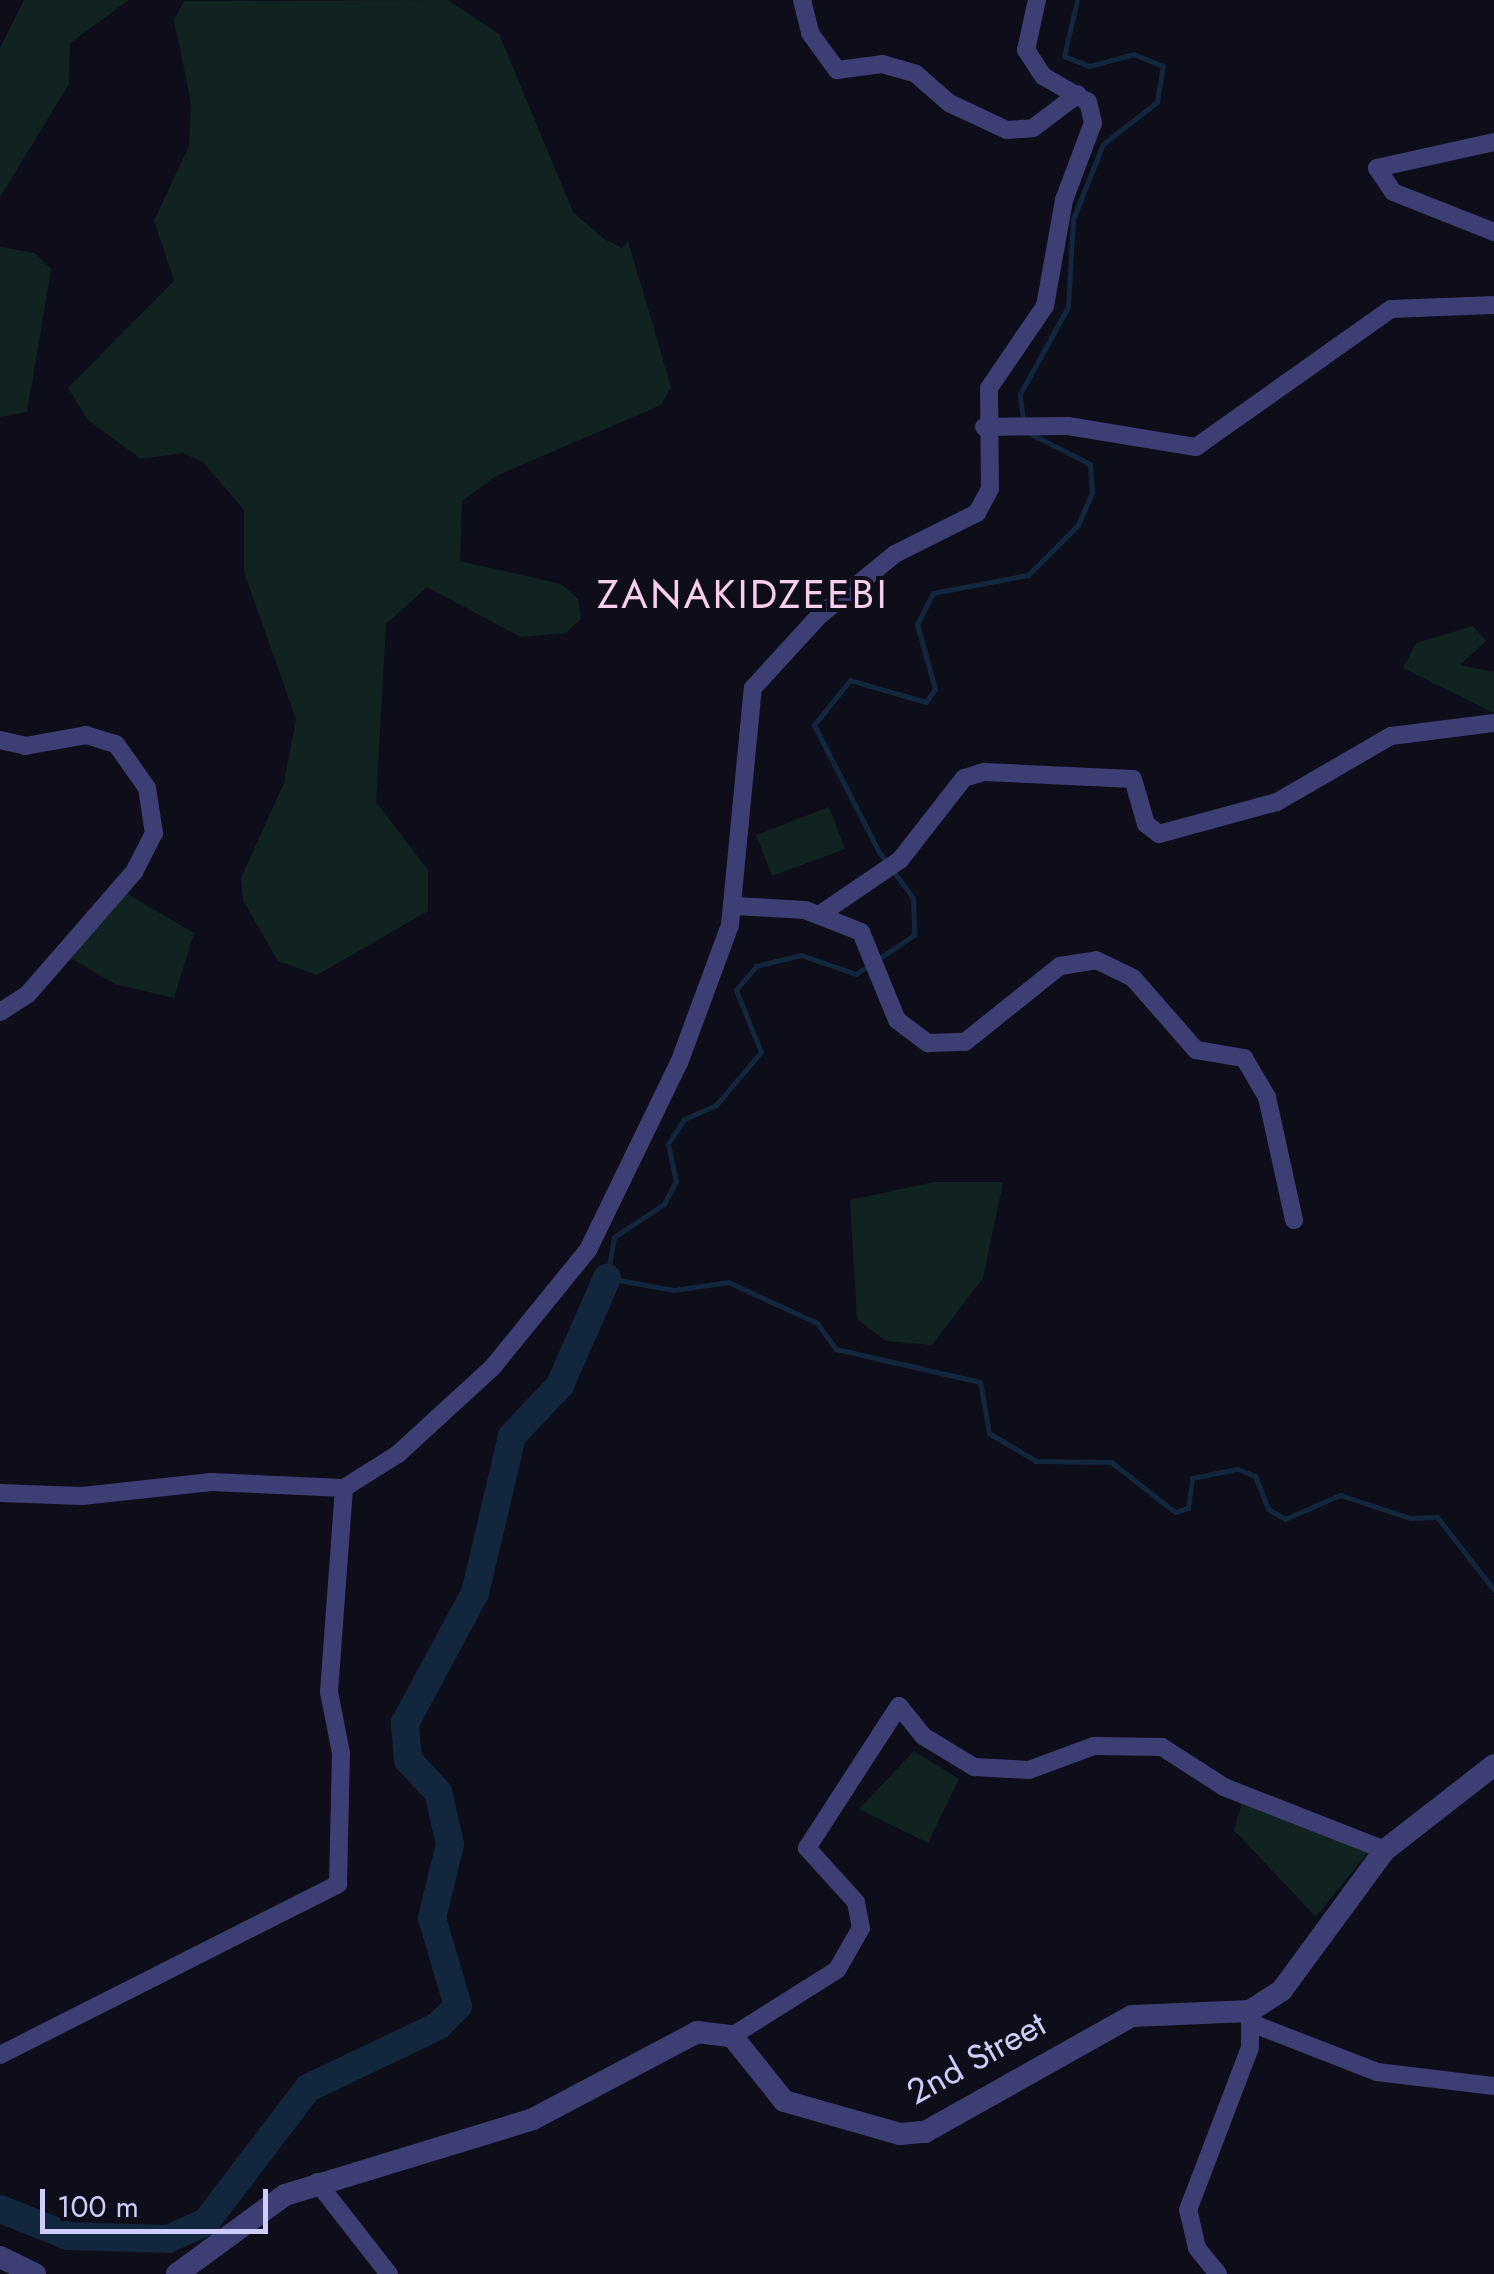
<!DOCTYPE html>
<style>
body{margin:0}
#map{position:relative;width:1494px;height:2274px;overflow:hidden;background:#0e0d1a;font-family:Jost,sans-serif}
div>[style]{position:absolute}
.green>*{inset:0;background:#112321}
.stream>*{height:5px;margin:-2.5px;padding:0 2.5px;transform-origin:2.5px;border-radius:2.5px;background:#12263d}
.river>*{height:28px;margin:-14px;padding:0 14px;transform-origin:14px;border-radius:14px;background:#12263d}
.minor>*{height:18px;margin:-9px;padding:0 9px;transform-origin:9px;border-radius:9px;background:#3d3e73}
.tertiary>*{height:22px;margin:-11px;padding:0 11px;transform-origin:11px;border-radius:11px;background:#3d3e73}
span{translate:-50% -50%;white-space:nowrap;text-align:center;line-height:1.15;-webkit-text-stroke:8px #0e0d1a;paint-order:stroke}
.street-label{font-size:35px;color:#ceccf9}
.quarter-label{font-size:40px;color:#f9ceec;letter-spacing:2.5px}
.scale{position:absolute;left:40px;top:2189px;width:228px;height:45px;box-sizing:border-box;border:5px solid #ceccf9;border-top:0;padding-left:12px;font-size:30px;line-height:35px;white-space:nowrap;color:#ceccf9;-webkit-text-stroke:8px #0e0d1a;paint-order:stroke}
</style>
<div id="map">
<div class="green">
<i style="clip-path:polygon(24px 0,129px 0,70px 43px,69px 84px,0 197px,0 48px)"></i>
<i style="clip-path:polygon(448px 0,499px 34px,573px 212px,604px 239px,622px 248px,628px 241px,671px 387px,661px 405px,496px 476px,462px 501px,460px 561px,561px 584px,578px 599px,581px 619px,566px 633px,521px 637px,427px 587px,386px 624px,376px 802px,428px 870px,428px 911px,317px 975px,278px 961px,243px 900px,241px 878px,284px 783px,296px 719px,244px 572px,244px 510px,203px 462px,183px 453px,141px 459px,88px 420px,68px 388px,174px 281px,154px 221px,189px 146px,191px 103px,174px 20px,184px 1px)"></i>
<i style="clip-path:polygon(0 247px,35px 253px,51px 269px,27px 412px,0 417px)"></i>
<i style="clip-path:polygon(1473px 626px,1486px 641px,1460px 665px,1494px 672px,1494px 713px,1403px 668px,1416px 643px)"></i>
<i style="clip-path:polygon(829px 807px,845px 849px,772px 876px,756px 835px)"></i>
<i style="clip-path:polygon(122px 891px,194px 933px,174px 998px,115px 984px,69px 957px)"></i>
<i style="clip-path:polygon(934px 1182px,1003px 1182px,983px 1278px,932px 1345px,886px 1341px,857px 1319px,850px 1200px)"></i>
<i style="clip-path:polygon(914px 1751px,959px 1779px,928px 1843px,859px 1809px)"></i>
<i style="clip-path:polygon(1244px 1796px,1368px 1852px,1316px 1917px,1234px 1830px)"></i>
</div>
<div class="stream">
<i style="left:1023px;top:420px;width:26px;rotate:-97deg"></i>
<i style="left:1020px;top:394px;width:99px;rotate:-61.1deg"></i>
<i style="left:1068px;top:307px;width:88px;rotate:-86.7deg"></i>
<i style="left:1073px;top:219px;width:81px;rotate:-68.2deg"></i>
<i style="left:1103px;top:144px;width:68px;rotate:-37.9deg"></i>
<i style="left:1157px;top:102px;width:36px;rotate:-81deg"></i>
<i style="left:1163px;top:66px;width:31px;rotate:-158deg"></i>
<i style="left:1134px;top:54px;width:47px;rotate:165.1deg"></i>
<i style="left:1089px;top:66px;width:27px;rotate:-158deg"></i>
<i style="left:1064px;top:56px;width:57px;rotate:-76.9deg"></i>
<i style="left:1025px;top:431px;width:73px;rotate:26.9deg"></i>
<i style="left:1090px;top:464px;width:29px;rotate:86deg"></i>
<i style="left:1092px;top:493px;width:35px;rotate:114deg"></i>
<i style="left:1078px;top:525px;width:71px;rotate:135deg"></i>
<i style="left:1028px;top:575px;width:97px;rotate:169.3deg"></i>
<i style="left:933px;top:593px;width:35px;rotate:117deg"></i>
<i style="left:917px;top:624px;width:67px;rotate:74.5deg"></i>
<i style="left:935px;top:689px;width:16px;rotate:125deg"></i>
<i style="left:926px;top:702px;width:79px;rotate:-163.9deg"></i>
<i style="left:850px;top:680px;width:58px;rotate:128.7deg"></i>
<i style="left:814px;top:725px;width:143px;rotate:62.9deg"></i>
<i style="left:879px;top:852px;width:57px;rotate:53.5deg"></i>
<i style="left:913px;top:898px;width:37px;rotate:88deg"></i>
<i style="left:914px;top:935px;width:70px;rotate:146.1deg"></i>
<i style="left:856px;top:974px;width:58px;rotate:-160.9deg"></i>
<i style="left:801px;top:955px;width:46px;rotate:166.3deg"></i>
<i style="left:756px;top:966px;width:31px;rotate:130deg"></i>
<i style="left:736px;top:990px;width:67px;rotate:68deg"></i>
<i style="left:761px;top:1052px;width:70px;rotate:130.3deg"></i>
<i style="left:716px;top:1105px;width:35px;rotate:156deg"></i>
<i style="left:684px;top:1119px;width:30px;rotate:123deg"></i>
<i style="left:668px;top:1144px;width:38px;rotate:78deg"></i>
<i style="left:676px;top:1181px;width:26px;rotate:118deg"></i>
<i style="left:664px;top:1204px;width:60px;rotate:146.6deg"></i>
<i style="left:614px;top:1237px;width:42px;rotate:99.7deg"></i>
<i style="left:607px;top:1278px;width:68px;rotate:10.2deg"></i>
<i style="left:674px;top:1290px;width:55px;rotate:-8.4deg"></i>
<i style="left:728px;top:1282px;width:98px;rotate:24.7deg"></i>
<i style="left:817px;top:1323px;width:32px;rotate:54deg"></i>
<i style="left:836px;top:1349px;width:148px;rotate:12.9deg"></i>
<i style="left:980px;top:1382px;width:52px;rotate:80deg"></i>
<i style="left:989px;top:1433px;width:55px;rotate:30.8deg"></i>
<i style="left:1036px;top:1461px;width:75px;rotate:0.8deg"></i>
<i style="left:1111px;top:1462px;width:81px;rotate:38deg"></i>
<i style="left:1175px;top:1512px;width:14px;rotate:-17deg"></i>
<i style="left:1188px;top:1508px;width:30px;rotate:-82deg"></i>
<i style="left:1192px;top:1478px;width:46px;rotate:-11.3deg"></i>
<i style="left:1237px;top:1469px;width:19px;rotate:21deg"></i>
<i style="left:1255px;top:1476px;width:35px;rotate:68deg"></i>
<i style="left:1268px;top:1509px;width:20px;rotate:30deg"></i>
<i style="left:1285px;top:1519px;width:60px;rotate:-23.6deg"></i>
<i style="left:1340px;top:1495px;width:74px;rotate:18.2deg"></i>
<i style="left:1410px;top:1518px;width:27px;rotate:-2deg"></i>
<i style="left:1437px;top:1517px;width:93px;rotate:52deg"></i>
</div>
<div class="river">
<i style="left:0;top:2209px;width:73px;rotate:21.7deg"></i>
<i style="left:68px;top:2236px;width:100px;rotate:1.7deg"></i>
<i style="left:168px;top:2239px;width:42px;rotate:-24.1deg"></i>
<i style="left:206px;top:2222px;width:168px;rotate:-52.7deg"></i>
<i style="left:308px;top:2088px;width:144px;rotate:-25.5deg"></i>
<i style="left:438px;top:2026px;width:28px;rotate:-45deg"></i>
<i style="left:458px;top:2006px;width:92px;rotate:-106.5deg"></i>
<i style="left:432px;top:1918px;width:76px;rotate:-76.3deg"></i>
<i style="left:450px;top:1844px;width:53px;rotate:-103deg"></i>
<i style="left:438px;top:1792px;width:44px;rotate:-133.2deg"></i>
<i style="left:408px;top:1760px;width:37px;rotate:-95deg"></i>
<i style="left:405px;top:1723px;width:148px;rotate:-61.7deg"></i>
<i style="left:475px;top:1593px;width:161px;rotate:-76.7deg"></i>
<i style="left:512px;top:1436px;width:70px;rotate:-46.7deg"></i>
<i style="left:560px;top:1385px;width:117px;rotate:-66.3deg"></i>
</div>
<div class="minor">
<i style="left:802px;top:0;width:34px;rotate:76deg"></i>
<i style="left:810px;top:33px;width:46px;rotate:53.9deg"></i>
<i style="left:837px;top:70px;width:45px;rotate:-7.6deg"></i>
<i style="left:882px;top:64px;width:35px;rotate:16deg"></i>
<i style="left:916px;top:74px;width:44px;rotate:41.3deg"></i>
<i style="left:949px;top:103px;width:64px;rotate:25deg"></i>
<i style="left:1007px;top:130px;width:26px;rotate:-4deg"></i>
<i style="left:1033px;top:128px;width:56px;rotate:-37.1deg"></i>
<i style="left:1494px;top:142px;width:120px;rotate:167.5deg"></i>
<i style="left:1377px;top:168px;width:29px;rotate:56deg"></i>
<i style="left:1393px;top:192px;width:109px;rotate:21.6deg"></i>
<i style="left:984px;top:427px;width:84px;rotate:-0.7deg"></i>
<i style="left:1068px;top:426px;width:130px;rotate:9.3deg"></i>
<i style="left:1196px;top:447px;width:239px;rotate:-35.3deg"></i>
<i style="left:1391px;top:309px;width:103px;rotate:-2.2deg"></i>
<i style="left:0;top:740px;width:26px;rotate:13deg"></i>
<i style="left:25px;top:746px;width:62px;rotate:-10.2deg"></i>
<i style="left:86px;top:735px;width:31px;rotate:17deg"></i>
<i style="left:116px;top:744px;width:54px;rotate:54.8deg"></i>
<i style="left:147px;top:788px;width:46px;rotate:81.2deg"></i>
<i style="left:154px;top:833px;width:44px;rotate:117.1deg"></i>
<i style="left:134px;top:872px;width:162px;rotate:131deg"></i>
<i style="left:28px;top:994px;width:33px;rotate:147deg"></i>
<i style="left:736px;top:906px;width:69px;rotate:3.3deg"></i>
<i style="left:805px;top:910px;width:60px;rotate:21.4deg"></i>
<i style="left:861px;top:932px;width:95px;rotate:67.8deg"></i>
<i style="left:897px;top:1020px;width:39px;rotate:37deg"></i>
<i style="left:928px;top:1043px;width:37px;rotate:-2deg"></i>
<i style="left:965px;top:1042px;width:122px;rotate:-38.7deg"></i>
<i style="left:1060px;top:966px;width:36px;rotate:-9deg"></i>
<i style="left:1096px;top:960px;width:41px;rotate:25.9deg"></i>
<i style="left:1133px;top:978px;width:96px;rotate:48.8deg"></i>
<i style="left:1196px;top:1050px;width:49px;rotate:9.5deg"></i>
<i style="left:1244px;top:1058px;width:45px;rotate:59.5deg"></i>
<i style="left:1267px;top:1097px;width:126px;rotate:77.6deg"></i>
<i style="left:819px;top:915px;width:98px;rotate:-34.2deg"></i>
<i style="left:900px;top:860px;width:104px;rotate:-52deg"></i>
<i style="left:964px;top:778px;width:21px;rotate:-17deg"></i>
<i style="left:984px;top:772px;width:149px;rotate:2.7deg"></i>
<i style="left:1133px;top:779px;width:47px;rotate:73.9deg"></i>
<i style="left:1146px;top:824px;width:16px;rotate:38deg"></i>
<i style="left:1159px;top:834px;width:122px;rotate:-15.2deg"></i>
<i style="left:1277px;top:802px;width:132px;rotate:-30.1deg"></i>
<i style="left:1391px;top:736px;width:104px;rotate:-7.2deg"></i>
<i style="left:0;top:1493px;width:82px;rotate:2.1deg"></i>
<i style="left:82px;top:1496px;width:130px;rotate:-6.2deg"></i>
<i style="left:211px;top:1482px;width:133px;rotate:2.6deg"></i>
<i style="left:344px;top:1488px;width:64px;rotate:-32.2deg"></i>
<i style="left:398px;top:1454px;width:127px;rotate:-42.5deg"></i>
<i style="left:492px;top:1368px;width:152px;rotate:-50.9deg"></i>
<i style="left:588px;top:1250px;width:208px;rotate:-64.1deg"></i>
<i style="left:679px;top:1063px;width:147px;rotate:-69.7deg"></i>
<i style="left:730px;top:925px;width:238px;rotate:-84.5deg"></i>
<i style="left:753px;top:688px;width:98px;rotate:-47.5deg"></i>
<i style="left:819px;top:616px;width:98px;rotate:-39.2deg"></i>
<i style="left:895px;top:554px;width:92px;rotate:-26.6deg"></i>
<i style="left:977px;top:513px;width:27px;rotate:-62deg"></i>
<i style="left:990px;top:489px;width:101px;rotate:-90.6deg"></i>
<i style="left:989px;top:388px;width:99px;rotate:-55.7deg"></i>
<i style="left:1045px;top:306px;width:108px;rotate:-79.8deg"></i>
<i style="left:1064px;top:200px;width:82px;rotate:-69.4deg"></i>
<i style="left:1093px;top:123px;width:22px;rotate:-103deg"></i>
<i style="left:1088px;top:102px;width:52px;rotate:-150deg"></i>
<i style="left:1043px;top:76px;width:31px;rotate:-123deg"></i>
<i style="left:1026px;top:50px;width:51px;rotate:-77.6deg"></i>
<i style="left:1256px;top:2025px;width:130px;rotate:21.2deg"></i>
<i style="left:1377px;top:2072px;width:118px;rotate:6.8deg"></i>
<i style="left:732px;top:2036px;width:124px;rotate:-32.2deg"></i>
<i style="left:837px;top:1970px;width:48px;rotate:-60.3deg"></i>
<i style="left:861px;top:1928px;width:26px;rotate:-101deg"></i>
<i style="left:856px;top:1902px;width:73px;rotate:-132.2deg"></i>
<i style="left:807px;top:1848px;width:169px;rotate:-57.1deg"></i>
<i style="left:899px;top:1706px;width:38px;rotate:51deg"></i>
<i style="left:923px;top:1736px;width:60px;rotate:31.3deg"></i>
<i style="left:974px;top:1767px;width:55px;rotate:3.1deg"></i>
<i style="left:1029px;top:1770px;width:69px;rotate:-20.3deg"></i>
<i style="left:1094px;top:1746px;width:68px;rotate:0.8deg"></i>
<i style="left:1162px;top:1747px;width:74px;rotate:32.8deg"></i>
<i style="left:1224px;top:1787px;width:173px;rotate:21.4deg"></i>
<i style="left:0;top:2055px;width:379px;rotate:-26.8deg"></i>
<i style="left:338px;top:1884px;width:131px;rotate:-88.7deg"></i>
<i style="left:341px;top:1753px;width:62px;rotate:-101.1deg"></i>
<i style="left:329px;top:1692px;width:205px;rotate:-85.8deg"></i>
<i style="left:317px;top:2182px;width:117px;rotate:52deg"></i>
<i style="left:1218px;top:2274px;width:33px;rotate:-129deg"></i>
<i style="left:1197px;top:2248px;width:39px;rotate:-103deg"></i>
<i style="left:1188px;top:2210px;width:173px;rotate:-69.1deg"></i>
<i style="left:1250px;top:2048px;width:37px;rotate:-90deg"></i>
</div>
<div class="tertiary">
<i style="left:0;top:2257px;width:39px;rotate:26deg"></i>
<i style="left:177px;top:2274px;width:134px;rotate:-36.2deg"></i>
<i style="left:285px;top:2195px;width:259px;rotate:-17deg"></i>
<i style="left:533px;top:2119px;width:186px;rotate:-27.9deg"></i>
<i style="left:697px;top:2032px;width:35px;rotate:7deg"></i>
<i style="left:732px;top:2036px;width:83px;rotate:51.3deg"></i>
<i style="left:784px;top:2101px;width:121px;rotate:15.9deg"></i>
<i style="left:900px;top:2134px;width:25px;rotate:-5deg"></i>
<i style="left:925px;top:2132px;width:237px;rotate:-29.3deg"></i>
<i style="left:1132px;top:2016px;width:118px;rotate:-2.4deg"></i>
<i style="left:1250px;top:2011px;width:38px;rotate:-33deg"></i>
<i style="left:1282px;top:1990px;width:174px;rotate:-53.7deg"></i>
<i style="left:1385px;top:1850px;width:138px;rotate:-37.9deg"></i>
</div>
<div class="street-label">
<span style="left:976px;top:2058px;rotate:-29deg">2nd Street</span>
</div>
<div class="quarter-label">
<span style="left:743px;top:594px">ZANAKIDZEEBI</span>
</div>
<div class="scale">100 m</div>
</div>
